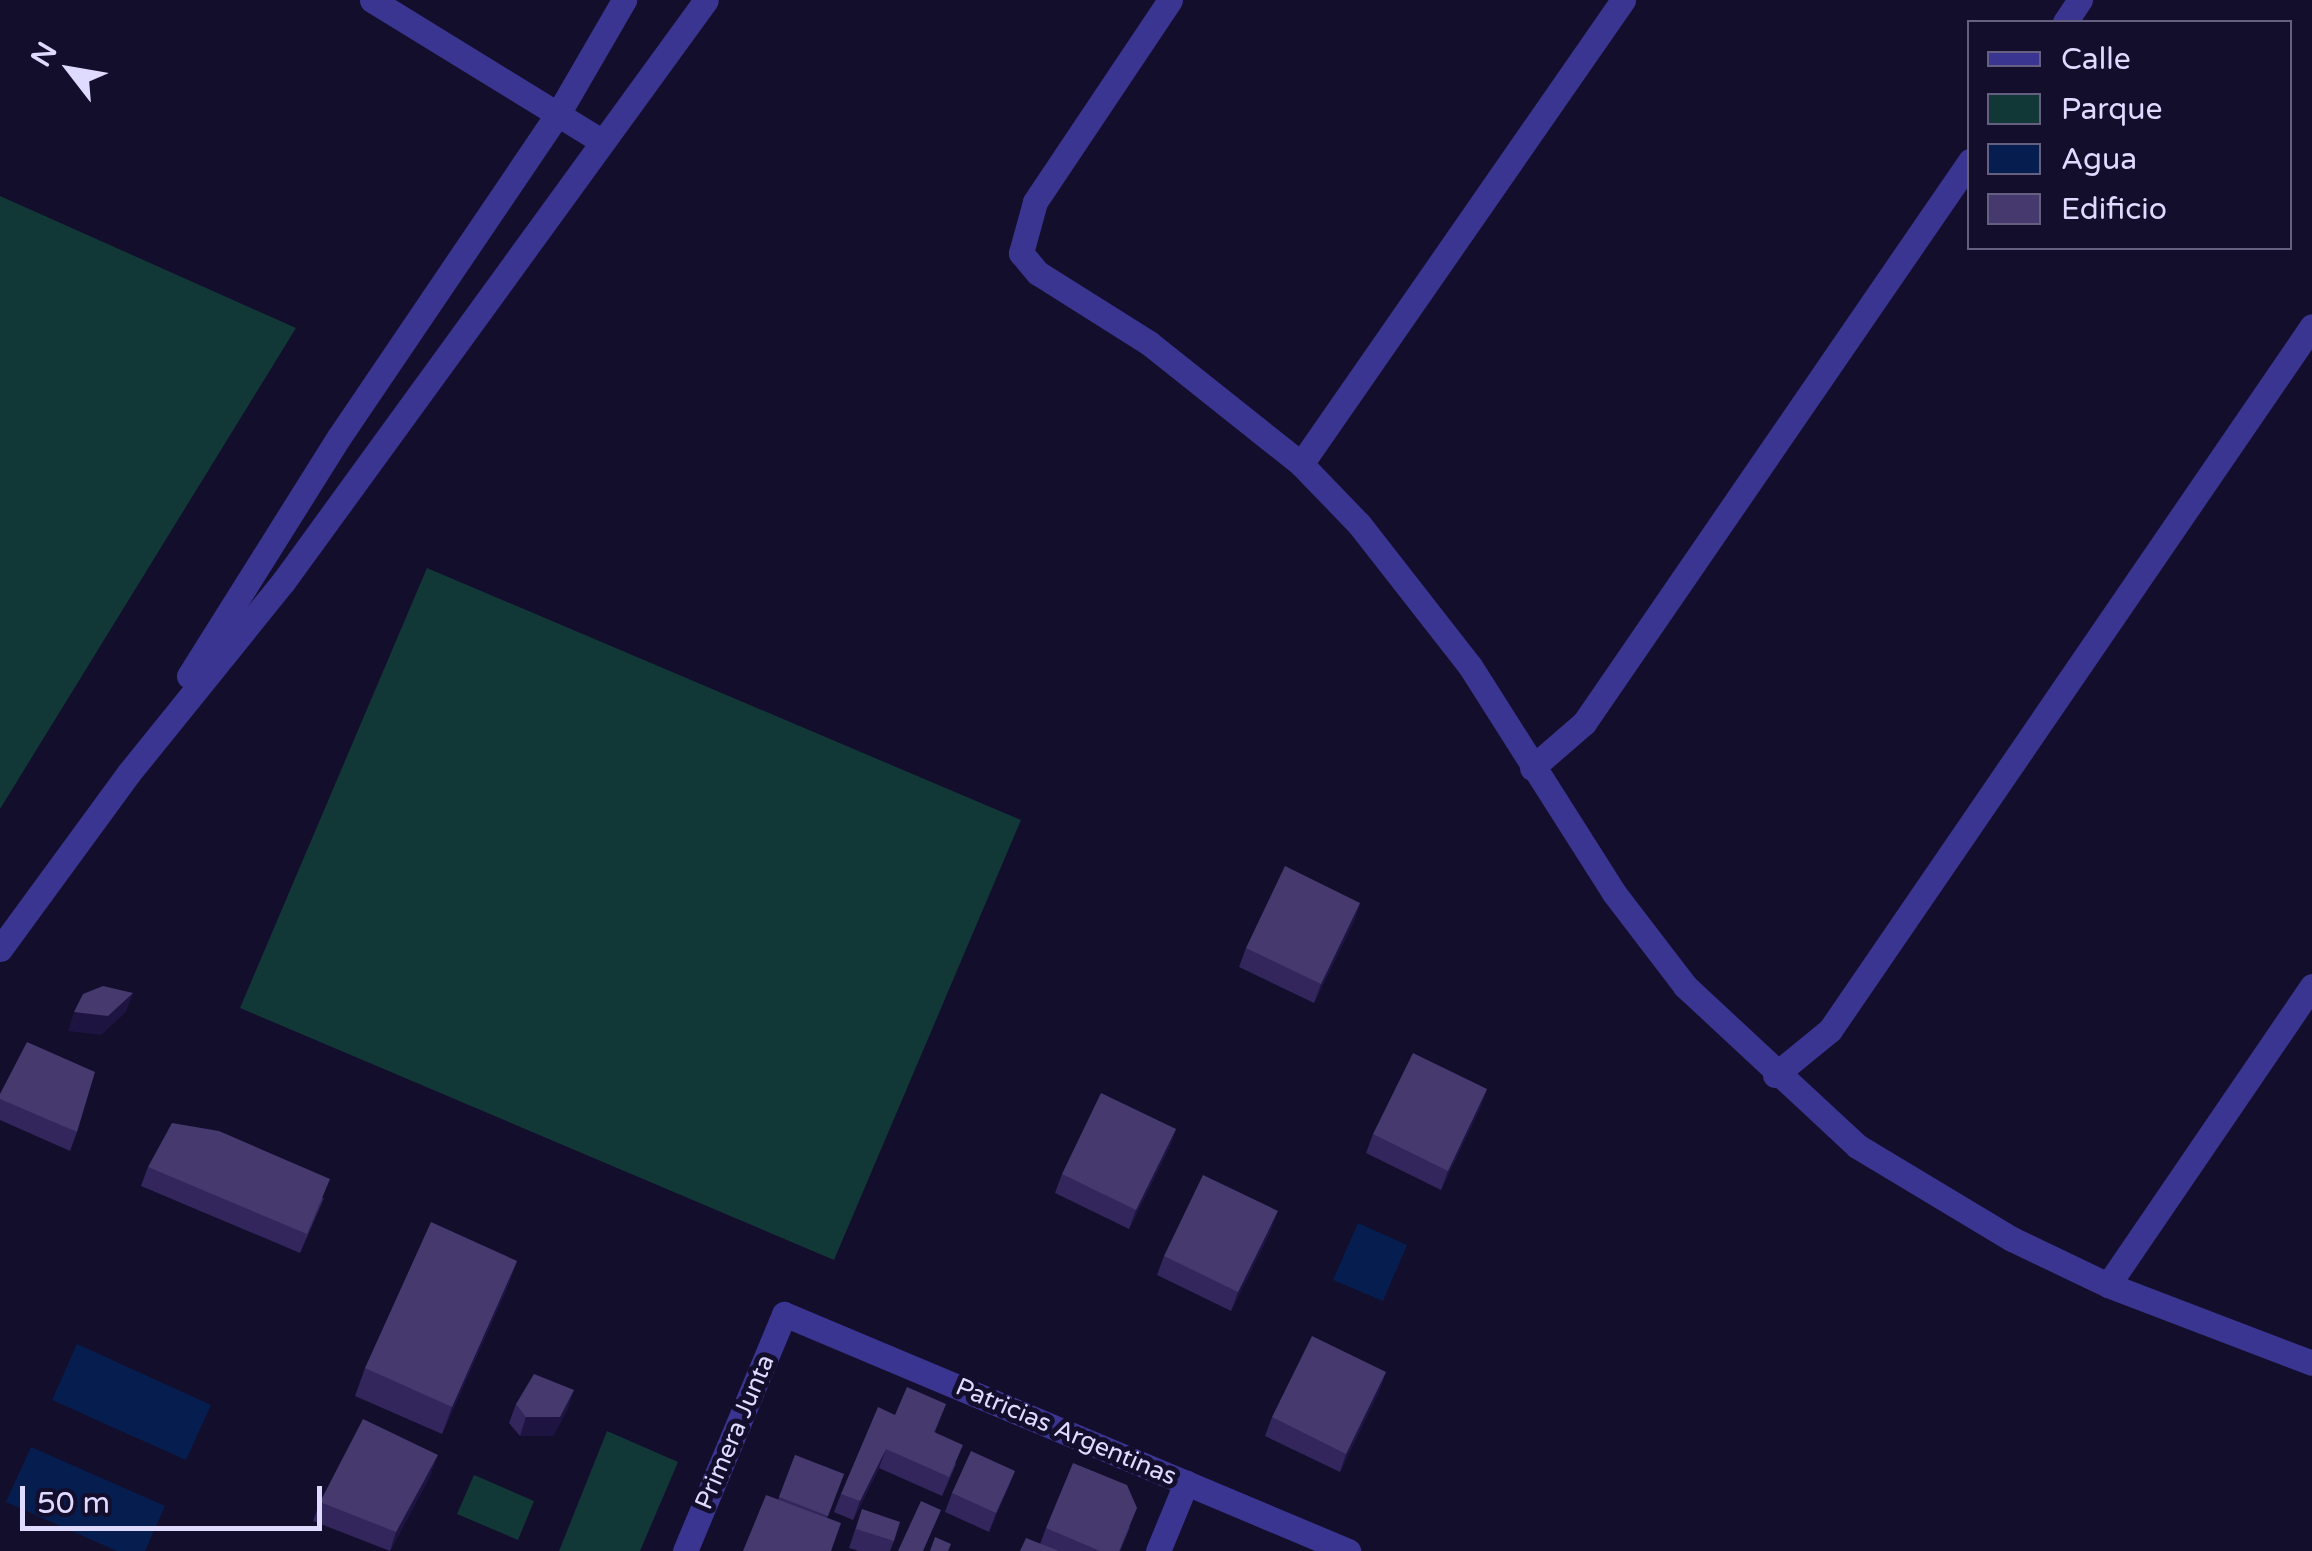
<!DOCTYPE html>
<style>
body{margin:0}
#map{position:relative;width:2312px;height:1551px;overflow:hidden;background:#140e2d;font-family:"Varela Round",sans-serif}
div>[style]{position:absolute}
.green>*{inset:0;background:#113737}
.water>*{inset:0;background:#051e4f}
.minor>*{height:25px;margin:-12.5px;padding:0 12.5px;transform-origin:12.5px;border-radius:12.5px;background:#3a3590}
.wall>*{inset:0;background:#32265c}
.shaded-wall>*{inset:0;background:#1e1442}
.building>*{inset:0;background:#45396e}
span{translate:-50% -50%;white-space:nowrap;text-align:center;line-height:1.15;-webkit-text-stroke:10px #140e2d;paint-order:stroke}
.street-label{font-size:25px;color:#dfdaff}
.legend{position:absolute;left:1967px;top:20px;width:325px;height:230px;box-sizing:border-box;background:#140e2d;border:2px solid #656081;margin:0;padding:12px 18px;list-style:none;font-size:30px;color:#dfdaff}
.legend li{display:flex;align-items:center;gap:20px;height:50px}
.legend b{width:50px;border:2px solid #656081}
.north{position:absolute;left:20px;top:20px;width:100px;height:100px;-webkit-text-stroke:8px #140e2d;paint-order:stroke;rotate:301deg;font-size:28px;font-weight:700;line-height:40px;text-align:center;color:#dfdaff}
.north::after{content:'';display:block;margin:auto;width:35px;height:45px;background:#dfdaff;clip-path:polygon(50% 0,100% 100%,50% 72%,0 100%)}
.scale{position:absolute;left:20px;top:1486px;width:302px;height:45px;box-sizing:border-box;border:5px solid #dfdaff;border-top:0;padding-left:12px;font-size:30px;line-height:35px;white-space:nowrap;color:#dfdaff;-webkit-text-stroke:8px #140e2d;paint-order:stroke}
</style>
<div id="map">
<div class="green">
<i style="clip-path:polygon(0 196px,296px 328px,0 809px)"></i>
<i style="clip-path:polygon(427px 568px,1021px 820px,834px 1260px,240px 1008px)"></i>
<i style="clip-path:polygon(607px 1431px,678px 1462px,640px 1551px,559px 1551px)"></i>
<i style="clip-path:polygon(474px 1475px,534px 1501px,518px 1540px,457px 1514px)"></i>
</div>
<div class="water">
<i style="clip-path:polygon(1358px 1223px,1407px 1245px,1383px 1301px,1333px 1280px)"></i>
<i style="clip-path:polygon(77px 1344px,211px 1405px,186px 1460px,52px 1400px)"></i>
<i style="clip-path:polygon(31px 1447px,165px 1506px,145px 1551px,117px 1551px,6px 1502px)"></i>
</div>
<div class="minor">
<i style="left:372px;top:0;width:269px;rotate:31.6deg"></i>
<i style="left:1170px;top:0;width:243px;rotate:123.8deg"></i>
<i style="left:1035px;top:202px;width:53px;rotate:105.4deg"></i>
<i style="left:1021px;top:253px;width:26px;rotate:50deg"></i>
<i style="left:1038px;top:273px;width:131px;rotate:32.2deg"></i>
<i style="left:1149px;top:343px;width:194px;rotate:38.5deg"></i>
<i style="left:1301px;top:464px;width:83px;rotate:46deg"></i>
<i style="left:1359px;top:524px;width:180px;rotate:52deg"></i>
<i style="left:1470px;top:666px;width:269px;rotate:57.6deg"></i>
<i style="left:1614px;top:893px;width:117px;rotate:52.6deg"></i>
<i style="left:1685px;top:986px;width:235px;rotate:42.9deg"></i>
<i style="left:1857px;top:1146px;width:181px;rotate:31deg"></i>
<i style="left:2012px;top:1239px;width:106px;rotate:25.6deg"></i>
<i style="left:2108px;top:1285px;width:218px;rotate:20.9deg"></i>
<i style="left:2065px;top:22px;width:27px;rotate:-56deg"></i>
<i style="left:1301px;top:464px;width:565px;rotate:-55.24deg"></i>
<i style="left:189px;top:676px;width:282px;rotate:-57.9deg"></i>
<i style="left:339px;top:437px;width:390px;rotate:-55.9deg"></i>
<i style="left:558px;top:114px;width:132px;rotate:-59.9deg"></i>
<i style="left:1532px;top:768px;width:69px;rotate:-40.9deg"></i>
<i style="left:1584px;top:723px;width:682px;rotate:-55.52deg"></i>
<i style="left:0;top:949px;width:217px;rotate:-53.8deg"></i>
<i style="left:128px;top:774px;width:247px;rotate:-51.1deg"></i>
<i style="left:283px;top:582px;width:719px;rotate:-53.99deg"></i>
<i style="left:1775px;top:1075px;width:71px;rotate:-39.3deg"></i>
<i style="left:1830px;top:1030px;width:853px;rotate:-55.6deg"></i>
<i style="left:2108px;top:1285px;width:362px;rotate:-55.7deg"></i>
<i style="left:685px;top:1551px;width:257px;rotate:-67.3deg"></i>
<i style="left:784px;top:1314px;width:612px;rotate:22.79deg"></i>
<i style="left:1158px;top:1551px;width:74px;rotate:-67.6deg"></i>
</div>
<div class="wall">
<i style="clip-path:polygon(1360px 903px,1354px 921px,1314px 1003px,1239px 967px,1246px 948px)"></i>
<i style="clip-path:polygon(1487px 1089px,1480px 1108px,1441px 1190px,1366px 1153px,1373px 1134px)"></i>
<i style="clip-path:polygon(0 1094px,77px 1132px,70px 1151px,0 1120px)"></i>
<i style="clip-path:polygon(1176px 1129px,1169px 1148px,1129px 1229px,1055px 1193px,1062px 1174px)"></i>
<i style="clip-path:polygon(148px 1167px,324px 1198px,300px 1253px,141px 1186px)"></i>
<i style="clip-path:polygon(1271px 1230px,1231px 1311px,1157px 1275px,1164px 1256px)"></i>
<i style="clip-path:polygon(517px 1261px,507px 1288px,442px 1434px,355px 1396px,365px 1368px)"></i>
<i style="clip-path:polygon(1386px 1372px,1379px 1391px,1340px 1472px,1265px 1436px,1272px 1417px)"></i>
<i style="clip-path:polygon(516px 1404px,568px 1408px,553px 1436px,520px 1436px,509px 1423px)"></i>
<i style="clip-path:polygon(946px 1404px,935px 1432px,956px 1464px,942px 1496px,879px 1468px,853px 1520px,834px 1512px,841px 1494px,895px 1415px)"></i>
<i style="clip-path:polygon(795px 1455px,844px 1474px,827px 1518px,778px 1500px)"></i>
<i style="clip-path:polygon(1015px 1471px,989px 1532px,945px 1512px,952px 1493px)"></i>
<i style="clip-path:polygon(431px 1474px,390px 1551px,313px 1521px,320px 1502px)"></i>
<i style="clip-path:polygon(862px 1509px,894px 1541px,890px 1551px,859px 1551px,849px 1548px)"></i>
<i style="clip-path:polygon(1130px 1527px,1120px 1551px,1020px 1551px,1040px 1544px,1046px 1528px)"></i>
</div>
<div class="shaded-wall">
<i style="clip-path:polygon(1360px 903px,1354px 921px,1314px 1003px,1321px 984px)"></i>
<i style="clip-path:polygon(133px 993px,126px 1012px,101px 1035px,68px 1031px,74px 1012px)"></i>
<i style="clip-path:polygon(1487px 1089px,1480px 1108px,1441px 1190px,1448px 1171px)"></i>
<i style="clip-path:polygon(1176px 1129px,1169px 1148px,1129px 1229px,1136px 1210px)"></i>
<i style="clip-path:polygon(1278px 1211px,1271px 1230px,1231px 1311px,1238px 1292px)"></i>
<i style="clip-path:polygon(517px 1261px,507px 1288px,442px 1434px,452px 1407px)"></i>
<i style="clip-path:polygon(1386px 1372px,1379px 1391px,1340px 1472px,1346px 1454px)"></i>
<i style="clip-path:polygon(574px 1390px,568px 1408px,553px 1436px,520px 1436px,526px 1417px)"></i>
<i style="clip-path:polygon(886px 1449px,879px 1468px,853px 1520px,860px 1501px)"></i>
<i style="clip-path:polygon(438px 1455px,431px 1474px,390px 1551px,396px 1532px)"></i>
<i style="clip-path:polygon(1015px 1471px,1008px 1489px,989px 1532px,996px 1513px)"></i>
</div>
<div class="building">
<i style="clip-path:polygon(1285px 866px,1360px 903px,1321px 984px,1246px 948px)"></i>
<i style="clip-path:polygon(103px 986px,133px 993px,108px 1016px,74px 1012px,83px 994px)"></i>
<i style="clip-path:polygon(27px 1042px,95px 1072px,77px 1132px,0 1099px,0 1094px)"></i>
<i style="clip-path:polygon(1413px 1053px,1487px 1089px,1448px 1171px,1373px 1134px)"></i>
<i style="clip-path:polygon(1101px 1093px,1176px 1129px,1136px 1210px,1062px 1174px)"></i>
<i style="clip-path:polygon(172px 1123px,219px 1131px,330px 1179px,307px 1234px,148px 1167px)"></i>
<i style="clip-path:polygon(1203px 1175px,1278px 1211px,1238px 1292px,1164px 1256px)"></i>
<i style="clip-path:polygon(431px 1222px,517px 1261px,452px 1407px,365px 1368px)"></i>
<i style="clip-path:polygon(1312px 1336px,1386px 1372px,1346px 1454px,1272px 1417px)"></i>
<i style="clip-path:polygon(534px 1374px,574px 1390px,560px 1417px,526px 1417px,516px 1404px)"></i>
<i style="clip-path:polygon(907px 1387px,946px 1404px,934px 1432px,963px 1445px,949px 1477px,886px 1449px,860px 1501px,841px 1494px,878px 1407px,895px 1415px)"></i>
<i style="clip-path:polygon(363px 1419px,438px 1455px,396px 1532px,320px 1502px)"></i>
<i style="clip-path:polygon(971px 1451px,1015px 1471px,996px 1513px,952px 1493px)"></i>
<i style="clip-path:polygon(795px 1455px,844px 1474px,828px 1516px,779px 1497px)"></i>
<i style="clip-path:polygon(1073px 1463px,1127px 1485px,1137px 1508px,1119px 1551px,1100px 1551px,1046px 1528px)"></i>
<i style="clip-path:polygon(766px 1495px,841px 1523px,831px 1551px,743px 1551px)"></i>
<i style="clip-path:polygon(921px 1501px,941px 1510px,923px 1551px,898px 1551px)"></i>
<i style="clip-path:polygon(862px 1509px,900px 1522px,894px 1541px,856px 1529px)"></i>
<i style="clip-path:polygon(935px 1537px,951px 1544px,948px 1551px,930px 1551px)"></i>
<i style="clip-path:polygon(1026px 1538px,1059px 1551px,1020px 1551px)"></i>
</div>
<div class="street-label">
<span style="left:735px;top:1432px;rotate:-67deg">Primera Junta</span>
<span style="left:1066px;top:1432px;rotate:23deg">Patricias Argentinas</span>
</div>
<ul class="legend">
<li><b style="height:12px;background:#3a3590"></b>Calle</li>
<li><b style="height:28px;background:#113737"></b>Parque</li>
<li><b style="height:28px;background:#051e4f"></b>Agua</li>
<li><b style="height:28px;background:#45396e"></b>Edificio</li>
</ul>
<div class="north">N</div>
<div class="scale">50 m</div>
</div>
